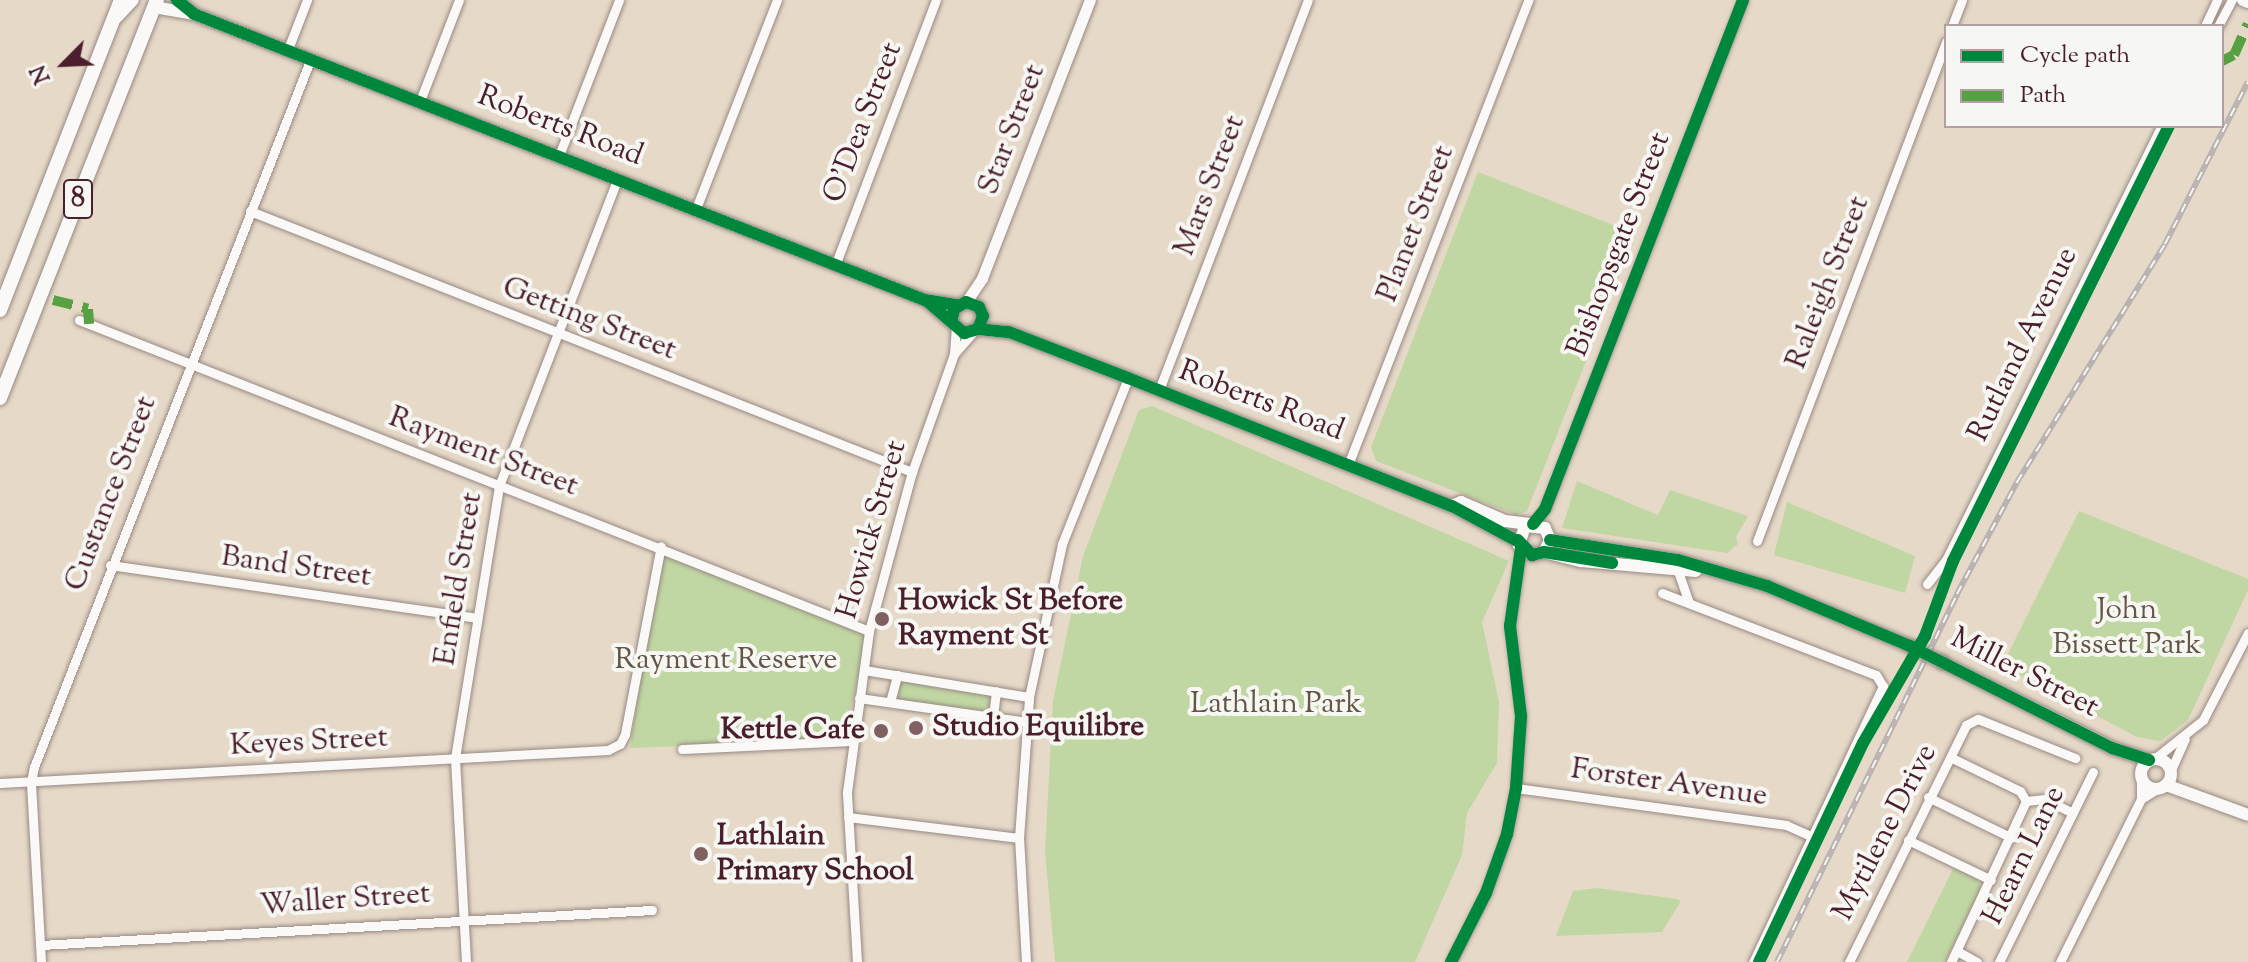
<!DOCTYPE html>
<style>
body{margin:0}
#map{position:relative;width:2248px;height:962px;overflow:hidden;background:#e6d9c8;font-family:"Sorts Mill Goudy",serif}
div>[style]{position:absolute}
.green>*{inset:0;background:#c1d7a3}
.roads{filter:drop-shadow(0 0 2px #978983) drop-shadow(0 0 2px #978983)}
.minor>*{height:9px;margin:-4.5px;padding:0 4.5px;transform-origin:4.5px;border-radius:4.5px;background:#fbf9f7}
.tertiary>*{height:11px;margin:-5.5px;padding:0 5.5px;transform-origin:5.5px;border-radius:5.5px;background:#fbf9f7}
.secondary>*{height:12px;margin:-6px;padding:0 6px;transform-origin:6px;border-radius:6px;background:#fbf9f7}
.secondary>.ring{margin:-6px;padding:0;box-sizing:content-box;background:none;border:12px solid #fbf9f7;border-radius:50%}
.trunk>*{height:14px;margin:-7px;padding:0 7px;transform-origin:7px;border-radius:7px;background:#fbf9f7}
.rail>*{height:6px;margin-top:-3px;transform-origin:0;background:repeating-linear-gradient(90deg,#f6f6f2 0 9px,#b9b2b1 0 18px);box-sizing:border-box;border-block:2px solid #b9b2b1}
.bridges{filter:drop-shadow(0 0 2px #978983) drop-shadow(0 0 2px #978983)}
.secondary-bridge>*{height:12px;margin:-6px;padding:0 6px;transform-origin:6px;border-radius:6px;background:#fbf9f7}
.quiet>*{height:10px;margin-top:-5px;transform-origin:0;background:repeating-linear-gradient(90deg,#56a243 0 20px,transparent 0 30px)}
.cycleway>*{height:12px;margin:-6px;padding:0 6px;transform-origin:6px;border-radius:6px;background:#00873e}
.dots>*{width:22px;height:22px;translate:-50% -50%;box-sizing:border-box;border:4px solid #f6f6f2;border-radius:50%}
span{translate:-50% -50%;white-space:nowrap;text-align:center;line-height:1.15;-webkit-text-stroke:8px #f6f6f2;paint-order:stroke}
.shield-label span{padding:2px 6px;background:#f6f6f2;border:2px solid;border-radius:6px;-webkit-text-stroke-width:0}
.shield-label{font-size:28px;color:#4a1f2b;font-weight:700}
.street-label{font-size:30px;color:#4a1f2b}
.poi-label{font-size:30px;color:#4a1f2b;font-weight:700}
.left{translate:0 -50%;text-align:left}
.right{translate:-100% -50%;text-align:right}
.park-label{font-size:30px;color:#645646}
.legend{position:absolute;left:1944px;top:24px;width:280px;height:104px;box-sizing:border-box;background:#f6f6f2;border:2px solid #b1a0a2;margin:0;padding:10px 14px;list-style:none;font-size:24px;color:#4a1f2b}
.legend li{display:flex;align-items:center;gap:16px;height:40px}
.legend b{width:40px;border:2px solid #b1a0a2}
.north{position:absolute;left:24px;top:24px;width:80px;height:80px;-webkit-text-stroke:6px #f6f6f2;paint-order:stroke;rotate:246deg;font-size:22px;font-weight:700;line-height:32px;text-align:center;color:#4a1f2b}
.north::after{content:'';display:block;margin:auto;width:28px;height:36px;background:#4a1f2b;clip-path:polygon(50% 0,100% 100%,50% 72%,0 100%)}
</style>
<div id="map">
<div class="green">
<i style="clip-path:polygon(1478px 172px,1636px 234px,1527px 511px,1517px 515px,1376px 461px,1371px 447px)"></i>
<i style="clip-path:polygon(1152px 406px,1509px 561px,1482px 622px,1499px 702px,1497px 763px,1467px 813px,1462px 855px,1415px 962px,1055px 962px,1045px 852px,1053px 701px,1083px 556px,1139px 410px)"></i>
<i style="clip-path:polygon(1577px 481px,1658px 515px,1670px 490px,1748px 516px,1736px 537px,1738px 544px,1727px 553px,1562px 528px)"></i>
<i style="clip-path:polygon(1787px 502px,1915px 556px,1905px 593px,1774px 555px)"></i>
<i style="clip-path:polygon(2079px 511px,2248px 579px,2248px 590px,2188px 720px,2160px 741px,2137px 737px,2002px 666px)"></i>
<i style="clip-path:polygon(661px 546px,869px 631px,843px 740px,630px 748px)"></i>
<i style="clip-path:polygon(897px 675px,996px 691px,993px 716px,890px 702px)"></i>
<i style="clip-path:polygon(1954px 867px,1978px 879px,1981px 889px,1945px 962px,1907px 962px)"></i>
<i style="clip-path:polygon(1597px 888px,1677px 899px,1681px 901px,1662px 932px,1556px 936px,1573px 891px)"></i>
</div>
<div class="roads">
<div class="minor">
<i style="left:1952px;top:26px;width:28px;rotate:-69deg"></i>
<i style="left:2205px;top:26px;width:29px;rotate:-65deg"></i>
<i style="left:2218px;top:26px;width:30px;rotate:-62deg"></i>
<i style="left:288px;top:49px;width:53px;rotate:-68.8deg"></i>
<i style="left:420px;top:101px;width:108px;rotate:-68.9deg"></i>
<i style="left:560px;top:153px;width:164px;rotate:-68.9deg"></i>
<i style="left:697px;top:206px;width:221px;rotate:-68.8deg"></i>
<i style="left:250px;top:211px;width:712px;rotate:21.52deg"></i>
<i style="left:836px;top:263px;width:281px;rotate:-69.2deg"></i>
<i style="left:79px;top:320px;width:849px;rotate:21.49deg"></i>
<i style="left:954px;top:354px;width:28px;rotate:-49deg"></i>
<i style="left:1159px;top:390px;width:417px;rotate:-69.1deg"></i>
<i style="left:1348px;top:465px;width:499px;rotate:-68.8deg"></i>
<i style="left:1533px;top:524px;width:19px;rotate:-51deg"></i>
<i style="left:1545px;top:509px;width:546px;rotate:-68.74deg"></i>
<i style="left:1757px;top:541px;width:534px;rotate:-69.26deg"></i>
<i style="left:110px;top:565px;width:370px;rotate:8.2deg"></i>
<i style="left:1678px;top:571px;width:34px;rotate:71deg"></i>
<i style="left:1927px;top:584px;width:33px;rotate:-52deg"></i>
<i style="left:1947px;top:558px;width:482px;rotate:-63.6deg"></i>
<i style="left:1662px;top:593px;width:229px;rotate:21deg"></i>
<i style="left:1876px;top:675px;width:13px;rotate:58deg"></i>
<i style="left:1883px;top:686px;width:305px;rotate:115.2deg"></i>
<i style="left:864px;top:670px;width:167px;rotate:9.3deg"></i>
<i style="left:859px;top:698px;width:170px;rotate:8.1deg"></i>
<i style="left:890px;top:702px;width:28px;rotate:-75deg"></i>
<i style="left:993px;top:716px;width:25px;rotate:-83deg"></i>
<i style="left:682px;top:749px;width:170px;rotate:-2.7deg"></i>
<i style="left:1952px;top:758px;width:76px;rotate:25.9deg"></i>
<i style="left:2020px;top:791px;width:12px;rotate:59deg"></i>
<i style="left:2026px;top:801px;width:19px;rotate:-6deg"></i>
<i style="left:2045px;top:799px;width:31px;rotate:27deg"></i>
<i style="left:2154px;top:759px;width:63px;rotate:-38.5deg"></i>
<i style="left:2203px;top:720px;width:98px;rotate:-62.7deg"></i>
<i style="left:2171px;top:770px;width:34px;rotate:-66deg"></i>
<i style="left:0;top:783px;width:609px;rotate:-3.11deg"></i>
<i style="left:608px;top:750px;width:13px;rotate:-27deg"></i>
<i style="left:620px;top:744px;width:11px;rotate:-63deg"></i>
<i style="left:625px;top:734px;width:191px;rotate:-79.2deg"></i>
<i style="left:1516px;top:788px;width:273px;rotate:7.8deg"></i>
<i style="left:1786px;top:825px;width:30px;rotate:24deg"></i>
<i style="left:1928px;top:797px;width:93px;rotate:26deg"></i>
<i style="left:2141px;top:799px;width:19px;rotate:-32deg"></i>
<i style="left:848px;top:817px;width:172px;rotate:7deg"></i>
<i style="left:1908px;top:840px;width:92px;rotate:25.7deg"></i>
<i style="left:41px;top:945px;width:612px;rotate:-3.28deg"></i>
<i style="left:1957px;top:951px;width:23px;rotate:29deg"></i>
<i style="left:41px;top:962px;width:180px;rotate:-93.2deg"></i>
<i style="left:31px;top:782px;width:15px;rotate:-79deg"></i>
<i style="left:34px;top:767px;width:761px;rotate:-68.66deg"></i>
<i style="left:466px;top:962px;width:204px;rotate:-93.1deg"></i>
<i style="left:455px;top:758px;width:276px;rotate:-80.8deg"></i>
<i style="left:499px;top:486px;width:330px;rotate:-68.9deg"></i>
<i style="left:857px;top:962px;width:170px;rotate:-93.4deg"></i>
<i style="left:847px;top:792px;width:162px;rotate:-82.2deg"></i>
<i style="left:869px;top:631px;width:165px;rotate:-74.9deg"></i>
<i style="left:912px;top:472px;width:125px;rotate:-70.4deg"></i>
<i style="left:954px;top:354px;width:26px;rotate:-86deg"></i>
<i style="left:1026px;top:962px;width:124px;rotate:-93.2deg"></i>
<i style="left:1019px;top:838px;width:141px;rotate:-85.9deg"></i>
<i style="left:1029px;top:697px;width:157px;rotate:-77.8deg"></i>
<i style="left:1062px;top:544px;width:179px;rotate:-68.3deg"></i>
<i style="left:1451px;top:962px;width:77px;rotate:-63.1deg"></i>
<i style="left:1486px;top:893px;width:63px;rotate:-70.4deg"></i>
<i style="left:1507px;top:834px;width:47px;rotate:-78.9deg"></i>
<i style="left:1516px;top:788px;width:72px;rotate:-86deg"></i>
<i style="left:1521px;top:716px;width:91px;rotate:-97deg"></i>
<i style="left:1510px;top:626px;width:79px;rotate:-82deg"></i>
<i style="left:1849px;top:962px;width:264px;rotate:-63.7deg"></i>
<i style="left:1966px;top:725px;width:13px;rotate:-27deg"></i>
<i style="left:1978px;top:719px;width:105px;rotate:21.9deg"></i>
<i style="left:1951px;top:962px;width:178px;rotate:-65deg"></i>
<i style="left:1999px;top:962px;width:212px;rotate:-63.7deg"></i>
<i style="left:2060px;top:962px;width:182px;rotate:-63.6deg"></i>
<i style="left:2141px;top:799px;width:21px;rotate:-90deg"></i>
</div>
<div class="tertiary">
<i style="left:966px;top:302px;width:29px;rotate:-56deg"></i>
<i style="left:982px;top:278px;width:298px;rotate:-68.8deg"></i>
</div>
<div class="secondary">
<i style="left:177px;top:0;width:22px;rotate:39deg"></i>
<i style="left:194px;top:14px;width:785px;rotate:21.37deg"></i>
<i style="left:925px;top:300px;width:33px;rotate:9deg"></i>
<i style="left:2243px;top:0;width:5px;rotate:22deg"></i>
<i style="left:154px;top:7px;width:41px;rotate:9.9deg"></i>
<i style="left:117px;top:17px;width:23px;rotate:-47deg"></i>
<i style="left:928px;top:302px;width:48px;rotate:40.7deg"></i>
<i style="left:964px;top:333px;width:15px;rotate:-16deg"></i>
<i style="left:978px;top:329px;width:14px;rotate:-69deg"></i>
<i style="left:983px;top:316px;width:10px;rotate:-114deg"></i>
<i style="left:979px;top:307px;width:14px;rotate:-159deg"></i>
<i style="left:966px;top:302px;width:14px;rotate:150deg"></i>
<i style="left:954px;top:309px;width:11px;rotate:100deg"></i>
<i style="left:978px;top:329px;width:31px;rotate:6deg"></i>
<i style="left:1009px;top:332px;width:128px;rotate:21.1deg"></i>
<i style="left:1128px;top:378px;width:348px;rotate:21.6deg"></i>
<i style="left:1452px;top:506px;width:76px;rotate:28.2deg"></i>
<i style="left:1452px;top:506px;width:10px;rotate:-24deg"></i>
<i style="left:1461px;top:502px;width:48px;rotate:23.4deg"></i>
<i style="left:1505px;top:521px;width:25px;rotate:7deg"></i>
<i style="left:1550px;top:540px;width:130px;rotate:8.9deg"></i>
<i style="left:1678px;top:560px;width:93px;rotate:16.3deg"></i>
<i style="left:1767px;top:586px;width:157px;rotate:22.8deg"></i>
<i style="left:1544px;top:552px;width:13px;rotate:-63deg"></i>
<i style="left:1550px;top:540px;width:13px;rotate:-113deg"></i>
<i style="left:1545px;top:528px;width:20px;rotate:-174deg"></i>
<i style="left:1525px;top:526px;width:20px;rotate:108deg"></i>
<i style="left:1519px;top:545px;width:16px;rotate:38deg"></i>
<i style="left:1532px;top:555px;width:12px;rotate:-14deg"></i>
<i style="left:1544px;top:552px;width:38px;rotate:14deg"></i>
<i style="left:1581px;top:561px;width:115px;rotate:5deg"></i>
<i style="left:1942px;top:662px;width:191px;rotate:26.8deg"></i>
<i style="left:2112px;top:748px;width:39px;rotate:18deg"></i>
<i class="ring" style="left:2141px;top:759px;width:18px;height:18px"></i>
<i style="left:2166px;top:785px;width:87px;rotate:20.1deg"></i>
</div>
<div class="trunk">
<i style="left:0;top:310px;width:333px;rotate:-68.7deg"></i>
<i style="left:0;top:398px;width:428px;rotate:-68.5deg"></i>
</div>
</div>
<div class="rail">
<i style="left:1777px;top:962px;width:410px;rotate:-63.9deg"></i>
<i style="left:1957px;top:594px;width:127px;rotate:-61.8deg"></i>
<i style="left:2017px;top:482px;width:280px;rotate:-58.1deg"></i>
<i style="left:2165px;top:244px;width:182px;rotate:-62.9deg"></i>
</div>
<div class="bridges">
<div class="secondary-bridge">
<i style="left:1912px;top:647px;width:34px;rotate:27deg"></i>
</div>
</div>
<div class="quiet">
<i style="left:2222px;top:61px;width:13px;rotate:-27deg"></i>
<i style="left:2234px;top:55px;width:34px;rotate:-66deg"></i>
<i style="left:53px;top:300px;width:36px;rotate:14deg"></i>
<i style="left:88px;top:309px;width:15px;rotate:86deg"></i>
</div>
<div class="cycleway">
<i style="left:177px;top:0;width:22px;rotate:39deg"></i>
<i style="left:194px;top:14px;width:785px;rotate:21.37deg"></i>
<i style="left:925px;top:300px;width:33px;rotate:9deg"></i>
<i style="left:928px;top:302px;width:48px;rotate:40.7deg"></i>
<i style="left:964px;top:333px;width:15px;rotate:-16deg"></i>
<i style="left:978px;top:329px;width:14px;rotate:-69deg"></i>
<i style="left:983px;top:316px;width:10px;rotate:-114deg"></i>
<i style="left:979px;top:307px;width:14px;rotate:-159deg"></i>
<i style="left:966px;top:302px;width:14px;rotate:150deg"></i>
<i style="left:954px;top:309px;width:11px;rotate:100deg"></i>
<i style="left:978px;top:329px;width:31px;rotate:6deg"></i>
<i style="left:1009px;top:332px;width:128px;rotate:21.1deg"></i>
<i style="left:1128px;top:378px;width:348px;rotate:21.6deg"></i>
<i style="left:1452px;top:506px;width:76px;rotate:28.2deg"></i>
<i style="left:1533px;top:524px;width:19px;rotate:-51deg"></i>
<i style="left:1545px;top:509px;width:546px;rotate:-68.74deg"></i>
<i style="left:1518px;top:540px;width:21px;rotate:47deg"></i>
<i style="left:1532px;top:555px;width:12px;rotate:-14deg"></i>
<i style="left:1544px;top:552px;width:69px;rotate:9.2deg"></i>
<i style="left:1550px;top:540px;width:130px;rotate:8.9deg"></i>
<i style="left:1678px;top:560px;width:93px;rotate:16.3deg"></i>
<i style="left:1767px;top:586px;width:157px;rotate:22.8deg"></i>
<i style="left:1912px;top:647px;width:224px;rotate:26.8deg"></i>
<i style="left:2112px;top:748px;width:39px;rotate:18deg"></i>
<i style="left:1451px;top:962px;width:77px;rotate:-63.1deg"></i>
<i style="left:1486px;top:893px;width:63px;rotate:-70.4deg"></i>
<i style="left:1507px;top:834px;width:47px;rotate:-78.9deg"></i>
<i style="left:1516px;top:788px;width:72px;rotate:-86deg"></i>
<i style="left:1521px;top:716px;width:91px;rotate:-97deg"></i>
<i style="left:1510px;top:626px;width:79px;rotate:-82deg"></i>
<i style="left:1759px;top:962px;width:242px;rotate:-64.6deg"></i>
<i style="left:1863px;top:743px;width:124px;rotate:-59.9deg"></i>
<i style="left:1925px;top:636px;width:80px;rotate:-69.5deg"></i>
<i style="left:1953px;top:561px;width:486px;rotate:-63.6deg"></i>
</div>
<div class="dots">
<i style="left:882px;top:619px;background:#816062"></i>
<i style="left:916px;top:728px;background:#816062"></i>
<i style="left:881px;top:731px;background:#816062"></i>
<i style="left:701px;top:854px;background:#816062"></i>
</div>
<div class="shield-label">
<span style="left:78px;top:199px">8</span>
</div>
<div class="street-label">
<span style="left:864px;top:123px;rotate:-69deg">O'Dea Street</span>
<span style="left:560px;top:127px;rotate:21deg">Roberts Road</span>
<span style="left:1013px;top:130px;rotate:-69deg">Star Street</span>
<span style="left:1211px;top:186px;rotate:-69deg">Mars Street</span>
<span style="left:1417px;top:224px;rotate:-69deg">Planet Street</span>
<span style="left:1620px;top:245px;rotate:-69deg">Bishopsgate Street</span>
<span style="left:1829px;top:283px;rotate:-69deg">Raleigh Street</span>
<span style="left:589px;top:320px;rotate:21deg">Getting Street</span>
<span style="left:2024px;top:345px;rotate:-64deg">Rutland Avenue</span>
<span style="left:1261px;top:402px;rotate:21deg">Roberts Road</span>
<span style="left:483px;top:453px;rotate:21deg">Rayment Street</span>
<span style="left:112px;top:494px;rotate:-69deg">Custance Street</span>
<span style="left:873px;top:530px;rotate:-74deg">Howick Street</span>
<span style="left:296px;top:568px;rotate:8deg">Band Street</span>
<span style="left:460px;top:579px;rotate:-81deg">Enfield Street</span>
<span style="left:2024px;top:674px;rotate:27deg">Miller Street</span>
<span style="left:309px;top:743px;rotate:-3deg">Keyes Street</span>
<span style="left:1669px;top:784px;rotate:8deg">Forster Avenue</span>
<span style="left:1886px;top:833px;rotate:-63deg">Mytilene Drive</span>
<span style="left:2025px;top:856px;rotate:-64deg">Hearn Lane</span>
<span style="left:345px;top:901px;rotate:-4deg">Waller Street</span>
</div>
<div class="poi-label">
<span class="left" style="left:898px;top:619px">Howick St Before<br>Rayment St</span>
<span class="left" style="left:932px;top:728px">Studio Equilibre</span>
<span class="right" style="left:865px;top:731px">Kettle Cafe</span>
<span class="left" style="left:717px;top:854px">Lathlain<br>Primary School</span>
</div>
<div class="park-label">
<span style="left:2127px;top:628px">John<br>Bissett Park</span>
<span style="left:726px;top:661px">Rayment Reserve</span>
<span style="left:1276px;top:705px">Lathlain Park</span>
</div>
<ul class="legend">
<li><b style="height:10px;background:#00873e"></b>Cycle path</li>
<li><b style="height:10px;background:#56a243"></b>Path</li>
</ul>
<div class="north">N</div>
</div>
